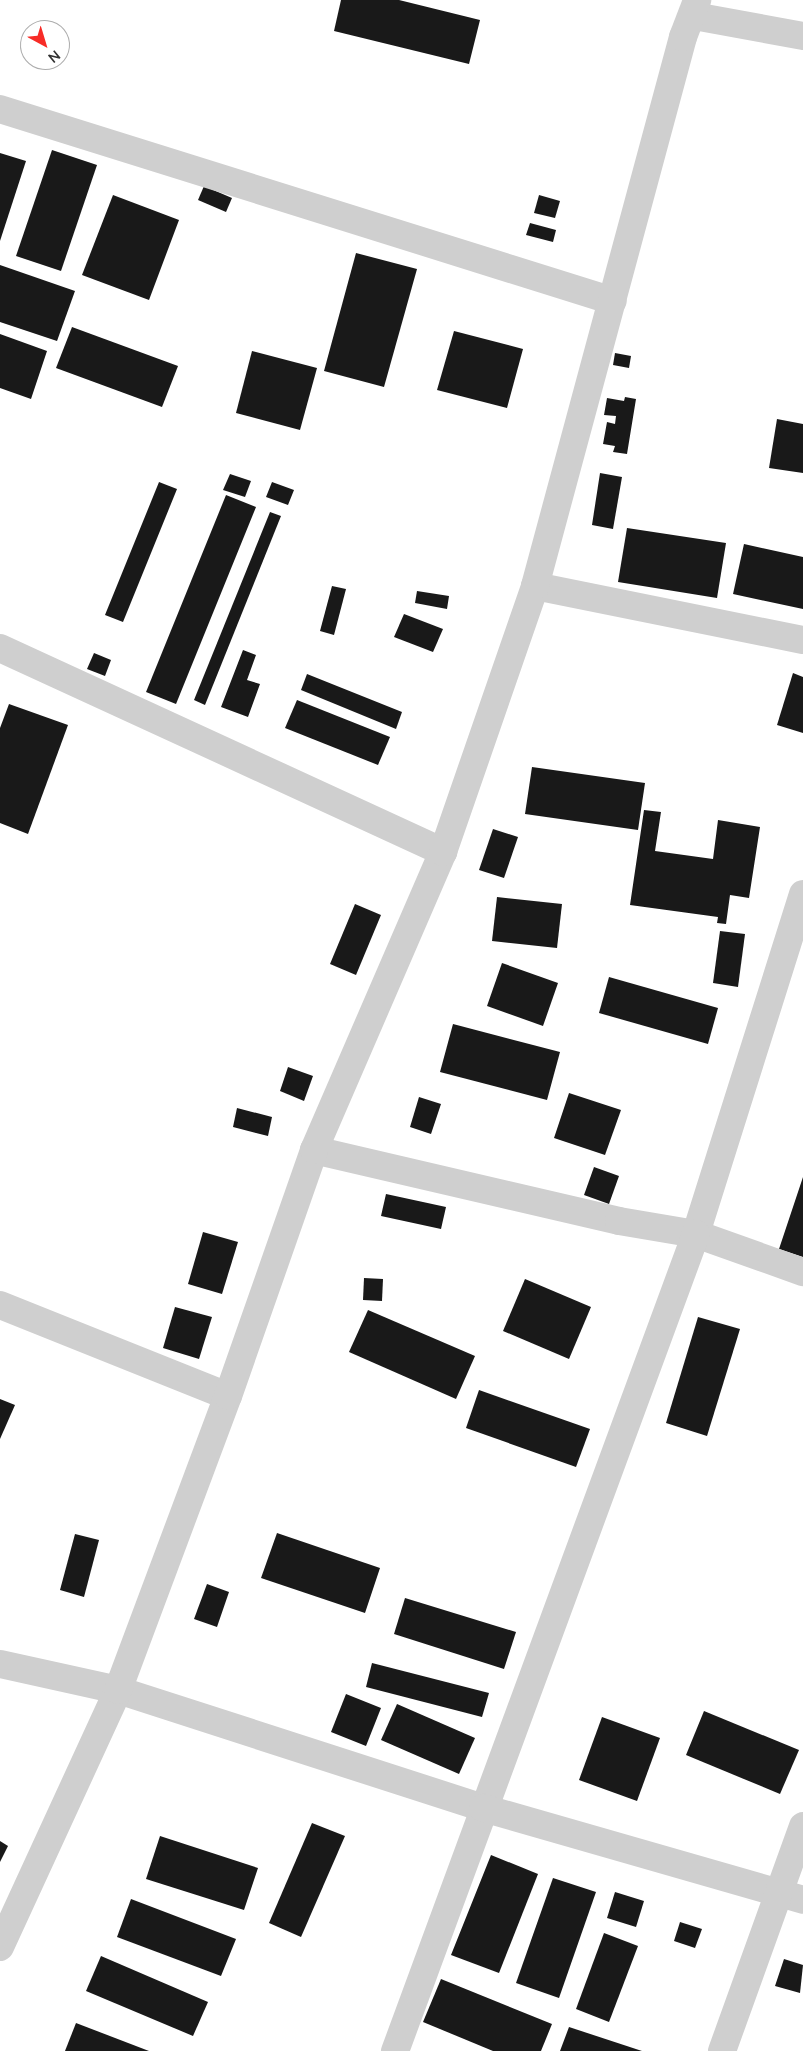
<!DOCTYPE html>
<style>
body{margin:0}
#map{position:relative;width:803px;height:2051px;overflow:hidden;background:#fff;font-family:"Nunito Sans",sans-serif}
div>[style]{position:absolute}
.building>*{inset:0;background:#191919}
.minor>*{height:28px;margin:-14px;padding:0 14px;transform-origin:14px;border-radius:14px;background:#cfcfcf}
span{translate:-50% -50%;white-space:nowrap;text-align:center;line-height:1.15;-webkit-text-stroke:5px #fff;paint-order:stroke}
.north{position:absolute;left:20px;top:20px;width:50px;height:50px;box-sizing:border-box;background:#fff;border:1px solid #adadad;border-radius:50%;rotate:141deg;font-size:14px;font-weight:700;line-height:20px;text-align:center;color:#323232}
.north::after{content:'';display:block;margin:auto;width:18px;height:22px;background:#f72c27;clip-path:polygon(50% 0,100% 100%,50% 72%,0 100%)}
</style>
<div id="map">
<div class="building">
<i style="clip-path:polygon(341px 0,399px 0,480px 20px,469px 64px,334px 31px)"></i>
<i style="clip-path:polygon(52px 150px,97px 165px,61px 271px,16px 256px)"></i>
<i style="clip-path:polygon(0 153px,26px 161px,0 241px)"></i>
<i style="clip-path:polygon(204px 186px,232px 198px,226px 212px,198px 200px)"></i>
<i style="clip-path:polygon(113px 195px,179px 220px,149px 300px,82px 275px)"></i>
<i style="clip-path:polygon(539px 195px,560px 201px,555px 218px,534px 213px)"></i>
<i style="clip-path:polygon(530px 223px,556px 230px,553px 242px,526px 235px)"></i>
<i style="clip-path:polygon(356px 253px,417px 269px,384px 387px,324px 371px)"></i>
<i style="clip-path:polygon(0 265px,75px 291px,57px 341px,0 322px)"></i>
<i style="clip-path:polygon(72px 327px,178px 366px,162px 407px,56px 368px)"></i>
<i style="clip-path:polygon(454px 331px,523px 349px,507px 408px,437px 390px)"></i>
<i style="clip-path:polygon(0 334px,47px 351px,31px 399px,0 388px)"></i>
<i style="clip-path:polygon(252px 351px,317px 368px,300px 430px,236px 413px)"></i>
<i style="clip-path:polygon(615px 353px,631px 356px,629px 368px,613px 365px)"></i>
<i style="clip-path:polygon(625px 397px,636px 399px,627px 454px,613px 452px,615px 446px,603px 444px,607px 422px,615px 424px,616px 416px,604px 415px,607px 398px,624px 401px)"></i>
<i style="clip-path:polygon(777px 419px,803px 424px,803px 473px,769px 468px)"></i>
<i style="clip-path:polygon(600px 473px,622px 477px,613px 529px,592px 525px)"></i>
<i style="clip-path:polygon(230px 474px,251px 481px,245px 497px,223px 490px)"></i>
<i style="clip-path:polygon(159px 482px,177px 489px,123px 622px,105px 615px)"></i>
<i style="clip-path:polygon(272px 482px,294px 490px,288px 505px,266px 497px)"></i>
<i style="clip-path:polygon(226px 495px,256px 507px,176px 704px,146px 692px)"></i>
<i style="clip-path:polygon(270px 512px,281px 516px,205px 705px,194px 700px)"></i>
<i style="clip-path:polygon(627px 528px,726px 543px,717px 598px,618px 582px)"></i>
<i style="clip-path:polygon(744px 544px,803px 557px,803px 609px,733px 594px)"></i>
<i style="clip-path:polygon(332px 586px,346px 589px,334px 635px,320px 631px)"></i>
<i style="clip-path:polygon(417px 591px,449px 596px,447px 609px,415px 603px)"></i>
<i style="clip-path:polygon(404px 614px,443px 629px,433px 652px,394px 637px)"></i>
<i style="clip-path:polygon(243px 650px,256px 655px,247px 680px,260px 684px,248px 717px,221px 707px)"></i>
<i style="clip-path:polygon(94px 653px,111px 660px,105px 676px,87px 669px)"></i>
<i style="clip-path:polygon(793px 673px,803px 677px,803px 733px,777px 725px)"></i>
<i style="clip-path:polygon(307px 674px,402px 712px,396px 729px,301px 690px)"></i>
<i style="clip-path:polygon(297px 700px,390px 737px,378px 765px,285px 728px)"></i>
<i style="clip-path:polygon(9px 704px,68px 725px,28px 834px,0 823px,0 728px)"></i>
<i style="clip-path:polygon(532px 767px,645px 783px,638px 830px,525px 814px)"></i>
<i style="clip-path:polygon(644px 810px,661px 812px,655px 851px,713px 859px,718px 820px,760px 827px,749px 898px,730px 895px,726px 924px,717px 923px,718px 917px,630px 905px)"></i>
<i style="clip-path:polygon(493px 829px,518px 837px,504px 878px,479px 870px)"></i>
<i style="clip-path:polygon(497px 897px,562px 904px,557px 948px,492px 941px)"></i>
<i style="clip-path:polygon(355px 904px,381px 915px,356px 975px,330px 964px)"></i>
<i style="clip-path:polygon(720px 931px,745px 934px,738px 987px,713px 983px)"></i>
<i style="clip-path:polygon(502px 963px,558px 983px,543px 1026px,487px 1006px)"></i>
<i style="clip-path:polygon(609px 977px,718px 1008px,708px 1044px,599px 1013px)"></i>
<i style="clip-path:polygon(453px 1024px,560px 1052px,547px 1100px,440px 1072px)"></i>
<i style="clip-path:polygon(288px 1067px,313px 1076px,304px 1101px,280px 1091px)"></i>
<i style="clip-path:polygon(569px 1093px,621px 1110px,605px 1155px,554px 1138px)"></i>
<i style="clip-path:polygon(419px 1097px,441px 1104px,431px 1134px,410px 1127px)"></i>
<i style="clip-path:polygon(237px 1108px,272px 1117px,268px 1136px,233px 1127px)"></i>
<i style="clip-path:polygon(594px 1167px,619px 1176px,609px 1204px,584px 1195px)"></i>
<i style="clip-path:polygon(803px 1177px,803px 1257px,779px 1249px)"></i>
<i style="clip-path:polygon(386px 1194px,446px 1207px,441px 1229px,381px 1216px)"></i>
<i style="clip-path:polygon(203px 1232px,238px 1242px,222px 1294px,188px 1284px)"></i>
<i style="clip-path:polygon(364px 1278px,383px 1279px,382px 1301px,363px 1300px)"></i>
<i style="clip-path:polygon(525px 1279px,591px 1307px,569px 1359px,503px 1331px)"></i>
<i style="clip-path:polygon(175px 1307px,212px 1317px,199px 1359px,163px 1348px)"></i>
<i style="clip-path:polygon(368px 1310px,475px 1356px,456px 1399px,349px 1352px)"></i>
<i style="clip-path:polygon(698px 1317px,740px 1329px,707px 1436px,666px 1423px)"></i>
<i style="clip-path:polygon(479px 1390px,590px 1429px,576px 1467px,466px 1428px)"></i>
<i style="clip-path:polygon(0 1399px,15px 1405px,0 1439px)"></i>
<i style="clip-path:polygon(277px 1533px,380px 1568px,365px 1613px,261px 1578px)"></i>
<i style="clip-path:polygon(75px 1534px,99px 1540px,84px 1597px,60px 1590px)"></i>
<i style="clip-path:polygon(207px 1584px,229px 1592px,217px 1627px,194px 1619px)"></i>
<i style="clip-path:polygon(405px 1598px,516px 1632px,504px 1669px,394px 1634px)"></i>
<i style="clip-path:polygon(372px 1663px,489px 1693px,482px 1717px,366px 1687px)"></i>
<i style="clip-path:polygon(346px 1694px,381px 1708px,366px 1746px,331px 1732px)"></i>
<i style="clip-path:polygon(397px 1704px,475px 1738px,459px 1774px,381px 1740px)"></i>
<i style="clip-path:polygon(704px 1711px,799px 1750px,780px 1794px,686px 1755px)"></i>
<i style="clip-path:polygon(602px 1717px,660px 1738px,637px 1801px,579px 1780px)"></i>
<i style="clip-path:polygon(312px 1823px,345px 1836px,301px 1937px,269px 1923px)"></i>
<i style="clip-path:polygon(160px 1836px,258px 1868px,244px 1910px,146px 1879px)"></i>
<i style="clip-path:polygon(0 1841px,8px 1846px,0 1862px)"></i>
<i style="clip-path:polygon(491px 1855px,538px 1874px,499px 1973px,451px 1955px)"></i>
<i style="clip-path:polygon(553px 1878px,596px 1892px,559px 1998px,516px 1983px)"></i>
<i style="clip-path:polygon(615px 1892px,644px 1901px,636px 1927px,607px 1918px)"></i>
<i style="clip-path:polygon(131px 1899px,236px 1939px,221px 1976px,117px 1937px)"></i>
<i style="clip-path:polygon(680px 1922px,702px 1929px,695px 1948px,674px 1941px)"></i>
<i style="clip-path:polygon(604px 1933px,638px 1946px,609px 2022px,576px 2009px)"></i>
<i style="clip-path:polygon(101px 1956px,208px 2002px,193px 2036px,86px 1991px)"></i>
<i style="clip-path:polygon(784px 1959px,803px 1965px,800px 1993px,775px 1986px)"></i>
<i style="clip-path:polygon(441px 1979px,552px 2024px,541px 2051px,493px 2051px,423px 2022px)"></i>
<i style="clip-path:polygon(76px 2023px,149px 2051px,65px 2051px)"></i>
<i style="clip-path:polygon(569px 2027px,642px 2051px,560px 2051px)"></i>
</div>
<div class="minor">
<i style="left:694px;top:16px;width:111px;rotate:10.4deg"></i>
<i style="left:0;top:109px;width:642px;rotate:17.39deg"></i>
<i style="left:535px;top:586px;width:273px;rotate:11.4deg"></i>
<i style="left:0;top:648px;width:488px;rotate:24.7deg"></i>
<i style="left:803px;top:894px;width:356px;rotate:107.5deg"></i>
<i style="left:696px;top:1234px;width:114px;rotate:19.6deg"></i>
<i style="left:314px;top:1150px;width:313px;rotate:13.1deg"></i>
<i style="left:619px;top:1221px;width:78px;rotate:9.6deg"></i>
<i style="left:696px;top:1234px;width:871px;rotate:110.22deg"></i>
<i style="left:0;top:1305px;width:245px;rotate:21.8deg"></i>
<i style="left:0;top:1664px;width:121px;rotate:12.4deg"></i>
<i style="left:118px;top:1690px;width:384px;rotate:17.9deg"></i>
<i style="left:483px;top:1808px;width:333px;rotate:16deg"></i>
<i style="left:0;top:1947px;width:283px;rotate:-65.3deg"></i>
<i style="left:118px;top:1690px;width:314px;rotate:-69.5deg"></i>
<i style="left:228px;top:1396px;width:261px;rotate:-70.7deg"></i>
<i style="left:314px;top:1150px;width:325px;rotate:-66.6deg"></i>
<i style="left:443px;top:852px;width:281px;rotate:-70.9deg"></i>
<i style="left:535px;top:586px;width:569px;rotate:-74.91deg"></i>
<i style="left:683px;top:37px;width:40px;rotate:-69deg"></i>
<i style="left:722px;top:2051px;width:239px;rotate:-70.2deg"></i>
</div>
<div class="north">N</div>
</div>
